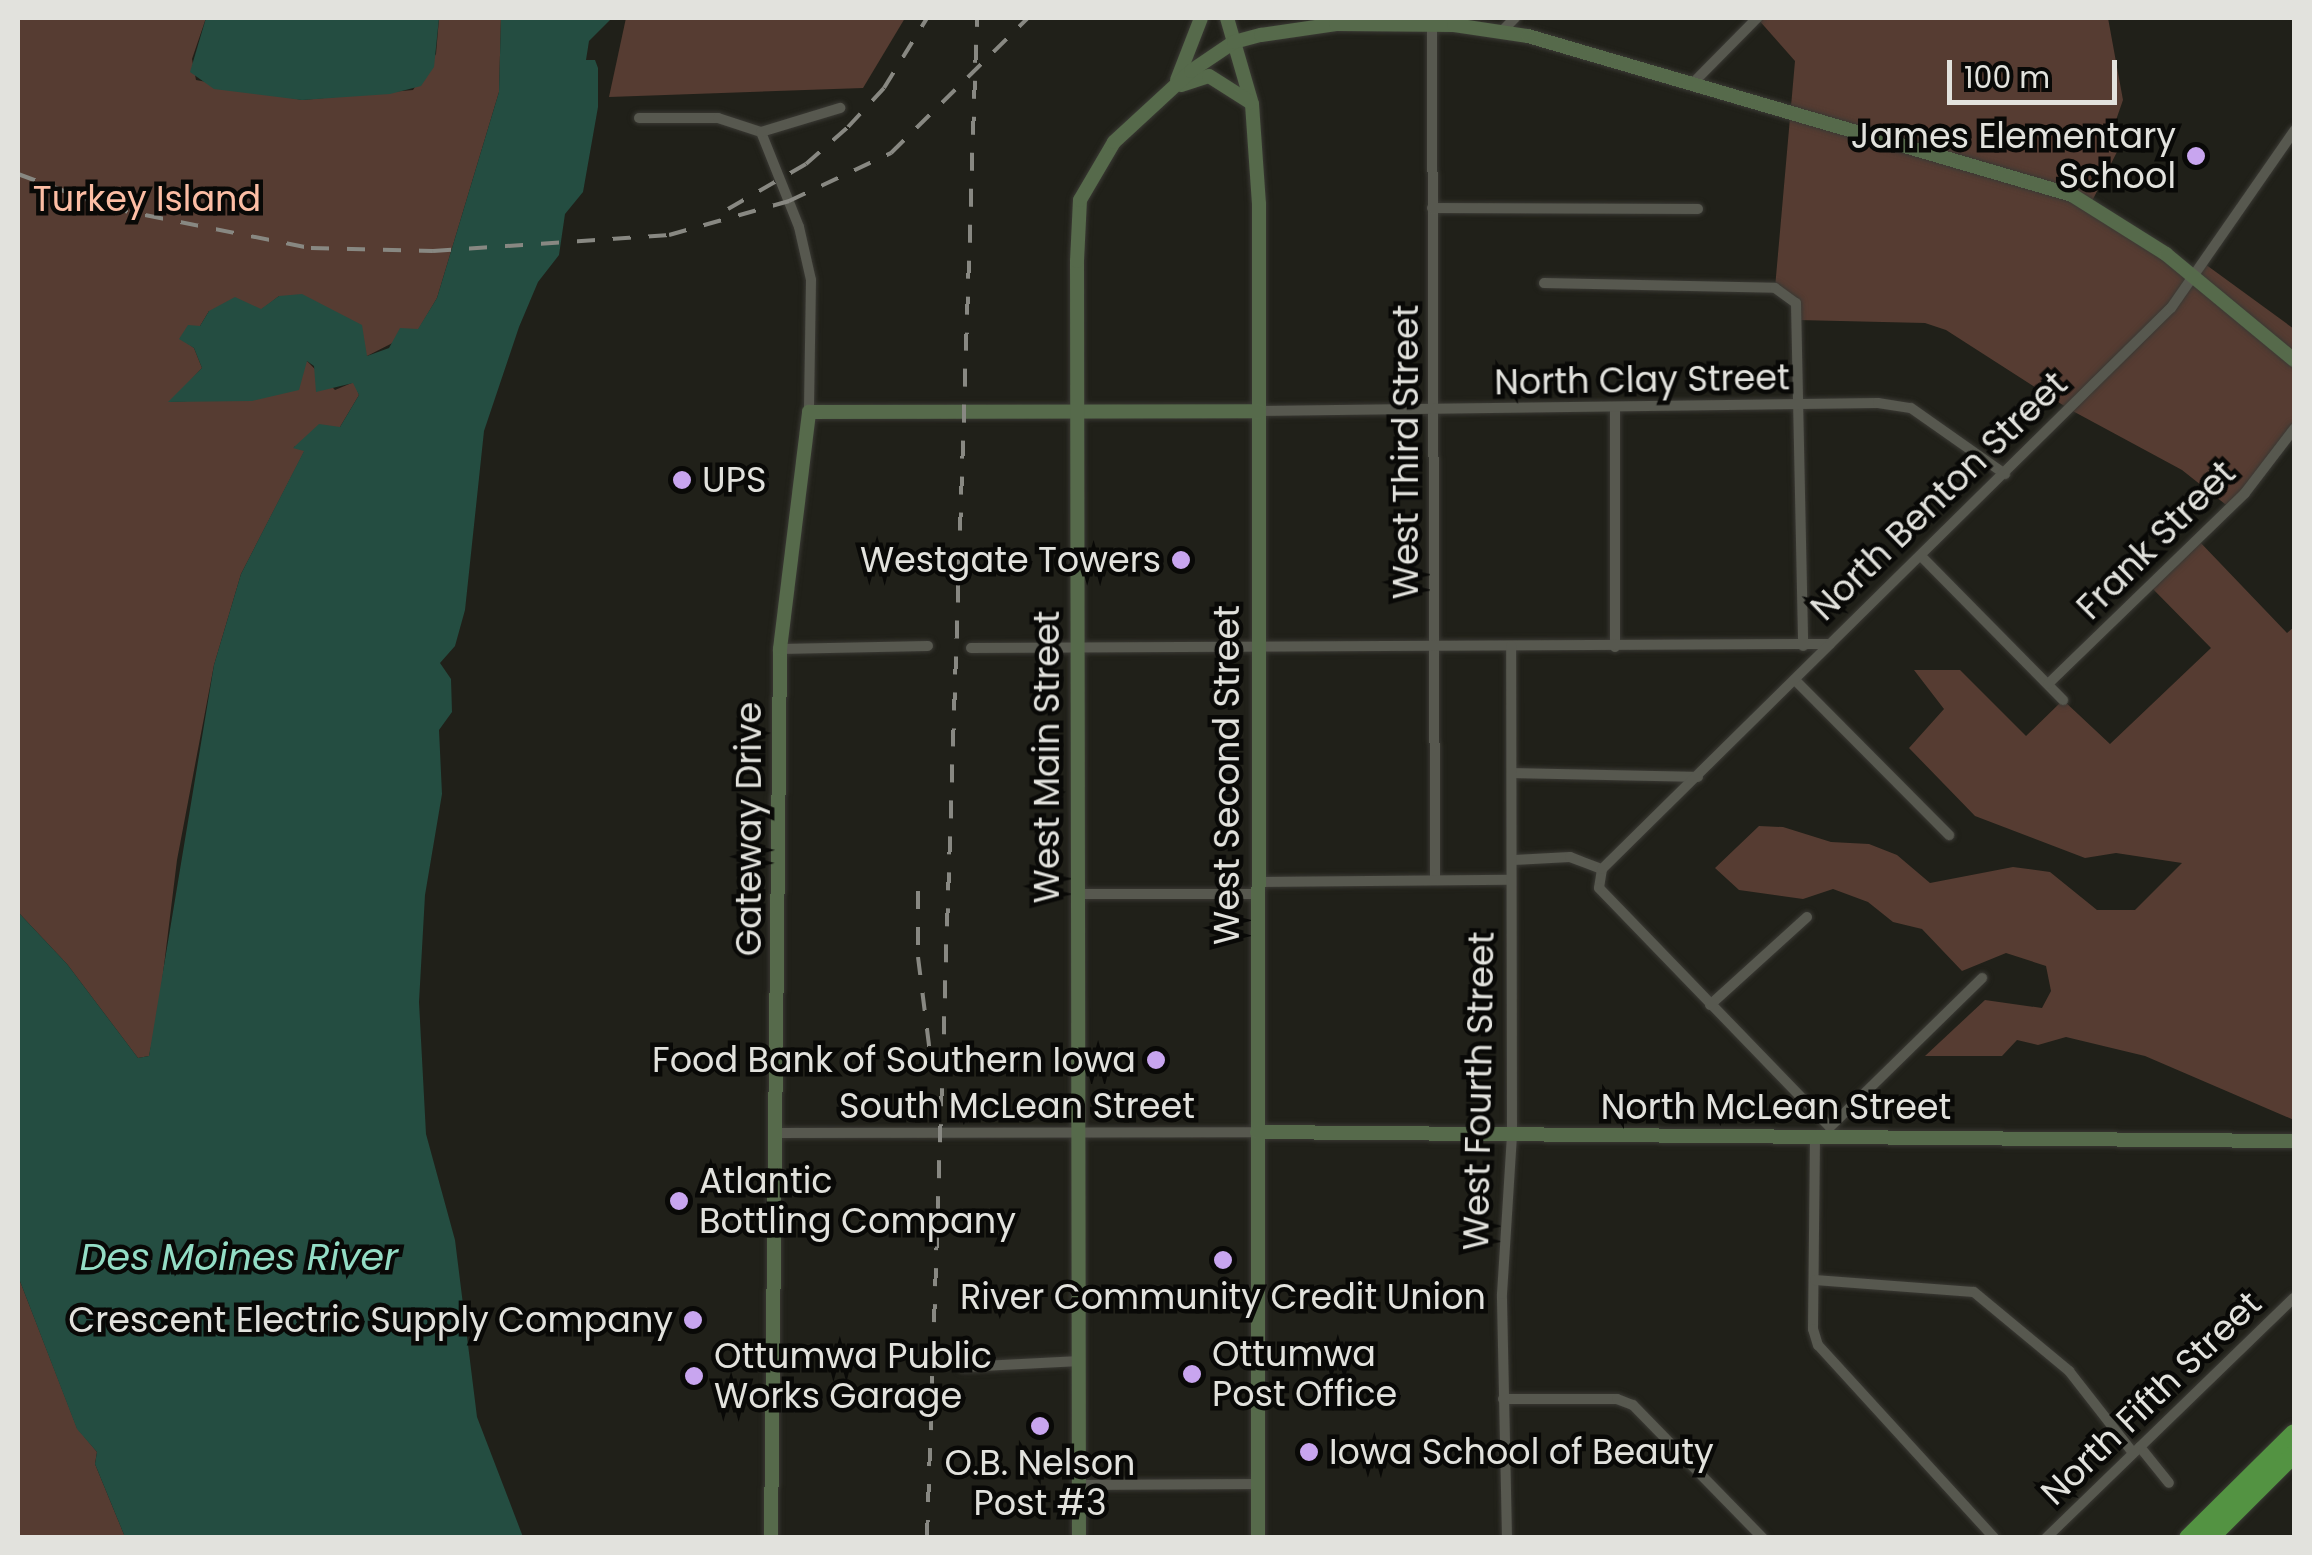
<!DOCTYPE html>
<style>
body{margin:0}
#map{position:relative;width:2312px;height:1555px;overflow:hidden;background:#202019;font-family:Poppins,sans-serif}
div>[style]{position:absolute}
.green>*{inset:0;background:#563c32}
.water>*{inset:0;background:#244d41}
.roads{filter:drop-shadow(0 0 2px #3a3934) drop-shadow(0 0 2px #3a3934)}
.street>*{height:10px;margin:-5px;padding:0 5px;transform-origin:5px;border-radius:5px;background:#57584f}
.secondary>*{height:14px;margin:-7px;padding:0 7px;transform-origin:7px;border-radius:7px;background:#566a4b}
.highway>*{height:18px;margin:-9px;padding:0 9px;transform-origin:9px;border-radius:9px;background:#539342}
.rail>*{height:4px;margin-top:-2px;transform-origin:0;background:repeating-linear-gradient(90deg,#888882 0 18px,transparent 0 36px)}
.dots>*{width:28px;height:28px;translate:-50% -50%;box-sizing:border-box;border:5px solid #090907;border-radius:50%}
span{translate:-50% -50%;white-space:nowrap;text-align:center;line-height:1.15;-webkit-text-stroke:9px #090907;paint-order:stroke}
.poi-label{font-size:35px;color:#e2e2dd}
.right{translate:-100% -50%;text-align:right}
.left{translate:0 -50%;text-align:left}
.park-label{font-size:35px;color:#fcbda4}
.street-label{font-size:35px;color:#e2e2dd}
.water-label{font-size:38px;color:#93ddc5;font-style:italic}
.frame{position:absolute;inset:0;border:20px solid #e2e2dd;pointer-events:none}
.scale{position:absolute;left:1947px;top:60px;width:170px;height:45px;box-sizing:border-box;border:5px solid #e2e2dd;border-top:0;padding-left:12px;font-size:30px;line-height:35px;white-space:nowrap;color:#e2e2dd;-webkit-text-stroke:8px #090907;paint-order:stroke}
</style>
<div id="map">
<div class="green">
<i style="clip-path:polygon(18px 18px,206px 18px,192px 59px,196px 80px,302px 100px,413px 90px,436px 54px,439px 18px,501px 18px,499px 92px,437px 298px,418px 330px,367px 356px,279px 296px,261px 310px,209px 311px,200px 326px,180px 338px,194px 348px,202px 368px,170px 402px,206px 400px,307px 361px,335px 390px,354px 382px,359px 395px,340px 427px,294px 447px,305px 450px,241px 574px,214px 665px,177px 860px,158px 1014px,149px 1056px,138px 1058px,67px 964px,18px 912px)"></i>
<i style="clip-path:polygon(626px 18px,905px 18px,863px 88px,609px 97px)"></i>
<i style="clip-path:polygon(1757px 18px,2108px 18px,2123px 100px,2115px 123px,2120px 146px,2090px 205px,2195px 279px,2205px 264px,2294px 329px,2294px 429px,2230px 508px,2182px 470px,2069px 409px,1946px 330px,1925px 323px,1798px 320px,1796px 303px,1775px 288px,1795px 61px)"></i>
<i style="clip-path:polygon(2198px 540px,2287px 633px,2294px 627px,2294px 1120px,2145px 1056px,2066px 1037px,2038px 1045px,2017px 1040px,2002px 1056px,1925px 1056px,1985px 1000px,2042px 1008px,2051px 991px,2046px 966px,2006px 953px,1962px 971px,1922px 929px,1893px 922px,1868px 902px,1833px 889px,1803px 899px,1739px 890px,1715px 868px,1759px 826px,1783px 827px,1831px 842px,1869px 844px,1897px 855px,1930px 883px,2013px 867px,2050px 872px,2097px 910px,2135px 910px,2182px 863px,2116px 853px,2085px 858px,1975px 816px,1909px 748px,1944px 709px,1914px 670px,1960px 670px,2026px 736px,2063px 700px,2110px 744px,2211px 648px,2150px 586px)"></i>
<i style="clip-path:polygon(18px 1276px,77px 1428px,97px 1452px,95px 1464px,125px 1537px,18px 1537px)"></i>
</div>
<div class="water">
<i style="clip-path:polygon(206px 18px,439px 18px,434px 67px,421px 86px,390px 94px,302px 100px,214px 89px,190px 72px)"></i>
<i style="clip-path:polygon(501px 18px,612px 18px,589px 41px,586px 60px,595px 60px,598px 68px,598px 107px,583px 192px,565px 214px,559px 255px,538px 282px,519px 327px,484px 431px,465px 610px,455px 646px,440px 663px,451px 679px,452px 712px,439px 730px,442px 794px,425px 895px,419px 1002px,426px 1134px,455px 1240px,477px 1417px,523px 1537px,125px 1537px,95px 1464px,97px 1452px,77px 1429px,18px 1276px,18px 912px,67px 964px,138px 1058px,149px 1056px,214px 665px,241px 574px,304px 451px,293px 448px,319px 424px,340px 427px,359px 395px,353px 383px,316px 392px,314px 366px,307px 361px,299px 390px,252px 401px,168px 402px,202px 368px,194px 348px,179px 339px,188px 325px,200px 326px,209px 311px,235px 297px,261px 309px,279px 296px,302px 294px,362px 325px,367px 356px,389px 348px,400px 328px,418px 329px,437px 298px,499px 92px)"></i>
</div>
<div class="roads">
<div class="street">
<i style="left:1432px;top:25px;width:855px;rotate:89.8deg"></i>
<i style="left:1501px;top:32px;width:20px;rotate:-45deg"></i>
<i style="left:1692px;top:84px;width:93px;rotate:-45.4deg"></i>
<i style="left:639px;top:118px;width:79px"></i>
<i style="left:718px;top:118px;width:45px;rotate:18deg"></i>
<i style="left:761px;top:132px;width:102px;rotate:68.2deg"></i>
<i style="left:799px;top:227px;width:54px;rotate:77.2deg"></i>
<i style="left:811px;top:280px;width:132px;rotate:90.9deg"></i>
<i style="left:761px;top:132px;width:83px;rotate:-16.9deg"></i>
<i style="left:1432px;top:208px;width:266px;rotate:0.2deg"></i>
<i style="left:1544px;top:283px;width:231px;rotate:1.2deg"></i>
<i style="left:1775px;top:288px;width:26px;rotate:36deg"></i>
<i style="left:1796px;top:303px;width:343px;rotate:88.8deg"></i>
<i style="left:1615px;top:408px;width:239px;rotate:90deg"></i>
<i style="left:1259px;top:411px;width:619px;rotate:-0.74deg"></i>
<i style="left:1878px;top:403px;width:33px;rotate:9deg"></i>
<i style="left:1911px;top:408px;width:115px;rotate:35.1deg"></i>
<i style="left:1922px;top:557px;width:201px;rotate:45.4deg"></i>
<i style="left:971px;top:648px;width:859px;rotate:-0.27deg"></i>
<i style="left:1830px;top:644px;width:479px;rotate:-44.6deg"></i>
<i style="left:2171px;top:308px;width:216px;rotate:-55.2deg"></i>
<i style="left:780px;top:649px;width:148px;rotate:-1.2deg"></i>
<i style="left:1797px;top:682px;width:216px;rotate:45.2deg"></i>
<i style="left:2048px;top:684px;width:274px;rotate:-44.1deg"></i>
<i style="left:2245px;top:493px;width:81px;rotate:-52.6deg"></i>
<i style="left:1514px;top:773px;width:184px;rotate:1.2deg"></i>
<i style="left:1514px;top:860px;width:56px;rotate:-3.1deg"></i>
<i style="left:1570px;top:857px;width:34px;rotate:21deg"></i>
<i style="left:1602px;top:869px;width:19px;rotate:99deg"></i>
<i style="left:1599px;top:888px;width:332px;rotate:46deg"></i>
<i style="left:1602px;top:869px;width:319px;rotate:-44.6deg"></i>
<i style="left:1257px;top:882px;width:253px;rotate:-0.5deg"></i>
<i style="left:1078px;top:894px;width:178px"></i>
<i style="left:1710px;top:1005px;width:131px;rotate:-42.2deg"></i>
<i style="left:1830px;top:1127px;width:213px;rotate:-44.4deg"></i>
<i style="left:776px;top:1133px;width:481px;rotate:-0.1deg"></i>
<i style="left:1815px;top:1137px;width:192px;rotate:90.6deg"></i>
<i style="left:1813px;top:1329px;width:17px;rotate:73deg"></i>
<i style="left:1818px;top:1345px;width:261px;rotate:47.6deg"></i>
<i style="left:1815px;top:1280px;width:159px;rotate:4.3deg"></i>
<i style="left:1974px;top:1292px;width:124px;rotate:39.7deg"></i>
<i style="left:2069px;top:1371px;width:104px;rotate:52deg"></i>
<i style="left:963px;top:1367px;width:117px;rotate:-2.9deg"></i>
<i style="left:1503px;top:1399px;width:114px"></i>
<i style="left:1617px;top:1399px;width:17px;rotate:21deg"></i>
<i style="left:1633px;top:1405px;width:186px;rotate:45.7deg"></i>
<i style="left:2140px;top:1447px;width:46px;rotate:51.1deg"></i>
<i style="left:1079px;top:1485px;width:179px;rotate:-0.3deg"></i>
<i style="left:1507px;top:1538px;width:244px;rotate:-91.2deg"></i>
<i style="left:1502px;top:1294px;width:159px;rotate:-86.4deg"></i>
<i style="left:1512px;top:1135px;width:489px;rotate:-90.1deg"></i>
<i style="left:2046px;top:1538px;width:345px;rotate:-44.1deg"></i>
</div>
<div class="secondary">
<i style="left:1227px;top:18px;width:90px;rotate:73.8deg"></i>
<i style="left:1252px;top:104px;width:100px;rotate:86deg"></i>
<i style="left:1259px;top:204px;width:1334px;rotate:90.04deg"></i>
<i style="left:1177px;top:80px;width:66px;rotate:-68.8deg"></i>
<i style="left:1181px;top:85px;width:29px;rotate:-18deg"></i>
<i style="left:1209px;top:76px;width:49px;rotate:32.4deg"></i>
<i style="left:1257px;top:1132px;width:1037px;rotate:0.5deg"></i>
<i style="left:771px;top:1538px;width:889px;rotate:-89.42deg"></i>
<i style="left:780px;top:649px;width:239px;rotate:-83deg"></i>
<i style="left:809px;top:412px;width:450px;rotate:-0.1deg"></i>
<i style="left:1079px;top:1538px;width:1277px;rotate:-90.09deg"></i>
<i style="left:1077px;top:261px;width:61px;rotate:-87.2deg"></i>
<i style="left:1080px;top:200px;width:67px;rotate:-59.6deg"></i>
<i style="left:1114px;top:142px;width:105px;rotate:-42.7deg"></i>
<i style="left:1191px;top:71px;width:52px;rotate:-34deg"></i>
<i style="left:1234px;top:42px;width:28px;rotate:-15deg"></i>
<i style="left:1261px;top:35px;width:76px;rotate:-8.3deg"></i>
<i style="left:1336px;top:24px;width:118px;rotate:0.5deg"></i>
<i style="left:1454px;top:25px;width:75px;rotate:8.5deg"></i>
<i style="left:1528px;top:36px;width:567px;rotate:16.29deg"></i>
<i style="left:2072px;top:195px;width:111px;rotate:32.1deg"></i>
<i style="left:2166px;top:254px;width:166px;rotate:39.6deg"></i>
</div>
<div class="highway">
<i style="left:2188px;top:1538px;width:149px;rotate:-44.7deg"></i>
<i style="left:2210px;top:1538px;width:119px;rotate:-45deg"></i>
</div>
</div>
<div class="rail">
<i style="left:18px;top:174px;width:98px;rotate:20.3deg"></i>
<i style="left:110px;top:208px;width:205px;rotate:11.3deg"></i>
<i style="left:311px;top:248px;width:122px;rotate:1.4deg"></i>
<i style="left:433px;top:251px;width:237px;rotate:-3.9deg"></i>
<i style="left:669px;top:235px;width:125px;rotate:-15.8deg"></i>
<i style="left:789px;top:201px;width:113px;rotate:-25.2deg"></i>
<i style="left:891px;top:153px;width:192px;rotate:-44.6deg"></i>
<i style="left:728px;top:209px;width:90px;rotate:-30deg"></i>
<i style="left:806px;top:164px;width:56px;rotate:-41.4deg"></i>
<i style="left:848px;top:127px;width:53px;rotate:-47.3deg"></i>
<i style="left:884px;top:88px;width:82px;rotate:-58.4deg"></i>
<i style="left:918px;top:891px;width:66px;rotate:90deg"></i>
<i style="left:918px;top:957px;width:105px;rotate:82.9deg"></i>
<i style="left:927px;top:1538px;width:1521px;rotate:-88.12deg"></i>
</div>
<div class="dots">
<i style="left:2196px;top:156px;background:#c8a5ef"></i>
<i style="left:682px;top:480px;background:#c8a5ef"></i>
<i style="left:1181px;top:560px;background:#c8a5ef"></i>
<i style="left:1156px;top:1060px;background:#c8a5ef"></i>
<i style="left:679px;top:1201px;background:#c8a5ef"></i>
<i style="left:1223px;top:1260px;background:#c8a5ef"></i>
<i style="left:693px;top:1320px;background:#c8a5ef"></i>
<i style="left:1192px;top:1374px;background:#c8a5ef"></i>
<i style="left:694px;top:1376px;background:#c8a5ef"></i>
<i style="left:1040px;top:1426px;background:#c8a5ef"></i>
<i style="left:1309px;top:1452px;background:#c8a5ef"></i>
</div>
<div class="poi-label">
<span class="right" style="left:2176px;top:156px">James Elementary<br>School</span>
<span class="left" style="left:702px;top:480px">UPS</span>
<span class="right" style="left:1161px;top:560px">Westgate Towers</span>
<span class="right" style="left:1136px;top:1060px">Food Bank of Southern Iowa</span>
<span class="left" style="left:699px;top:1201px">Atlantic<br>Bottling Company</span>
<span style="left:1223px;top:1297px">River Community Credit Union</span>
<span class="right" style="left:673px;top:1320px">Crescent Electric Supply Company</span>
<span class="left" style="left:1212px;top:1374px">Ottumwa<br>Post Office</span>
<span class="left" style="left:714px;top:1376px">Ottumwa Public<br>Works Garage</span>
<span class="left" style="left:1329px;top:1452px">Iowa School of Beauty</span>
<span style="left:1040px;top:1483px">O.B. Nelson<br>Post #3</span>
</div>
<div class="park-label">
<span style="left:147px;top:199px">Turkey Island</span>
</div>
<div class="street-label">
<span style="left:1642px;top:380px;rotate:-1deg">North Clay Street</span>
<span style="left:1406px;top:452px;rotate:-90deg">West Third Street</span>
<span style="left:1939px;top:496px;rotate:-44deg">North Benton Street</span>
<span style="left:2156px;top:540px;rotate:-45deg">Frank Street</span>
<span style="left:1047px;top:757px;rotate:-90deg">West Main Street</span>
<span style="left:1227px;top:775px;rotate:-90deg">West Second Street</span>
<span style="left:749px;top:829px;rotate:-90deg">Gateway Drive</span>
<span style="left:1479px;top:1091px;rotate:-89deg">West Fourth Street</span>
<span style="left:1017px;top:1106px">South McLean Street</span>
<span style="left:1776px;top:1107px">North McLean Street</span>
<span style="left:2151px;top:1398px;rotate:-44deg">North Fifth Street</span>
</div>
<div class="water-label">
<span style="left:239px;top:1257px">Des Moines River</span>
</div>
<div class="frame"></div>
<div class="scale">100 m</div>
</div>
